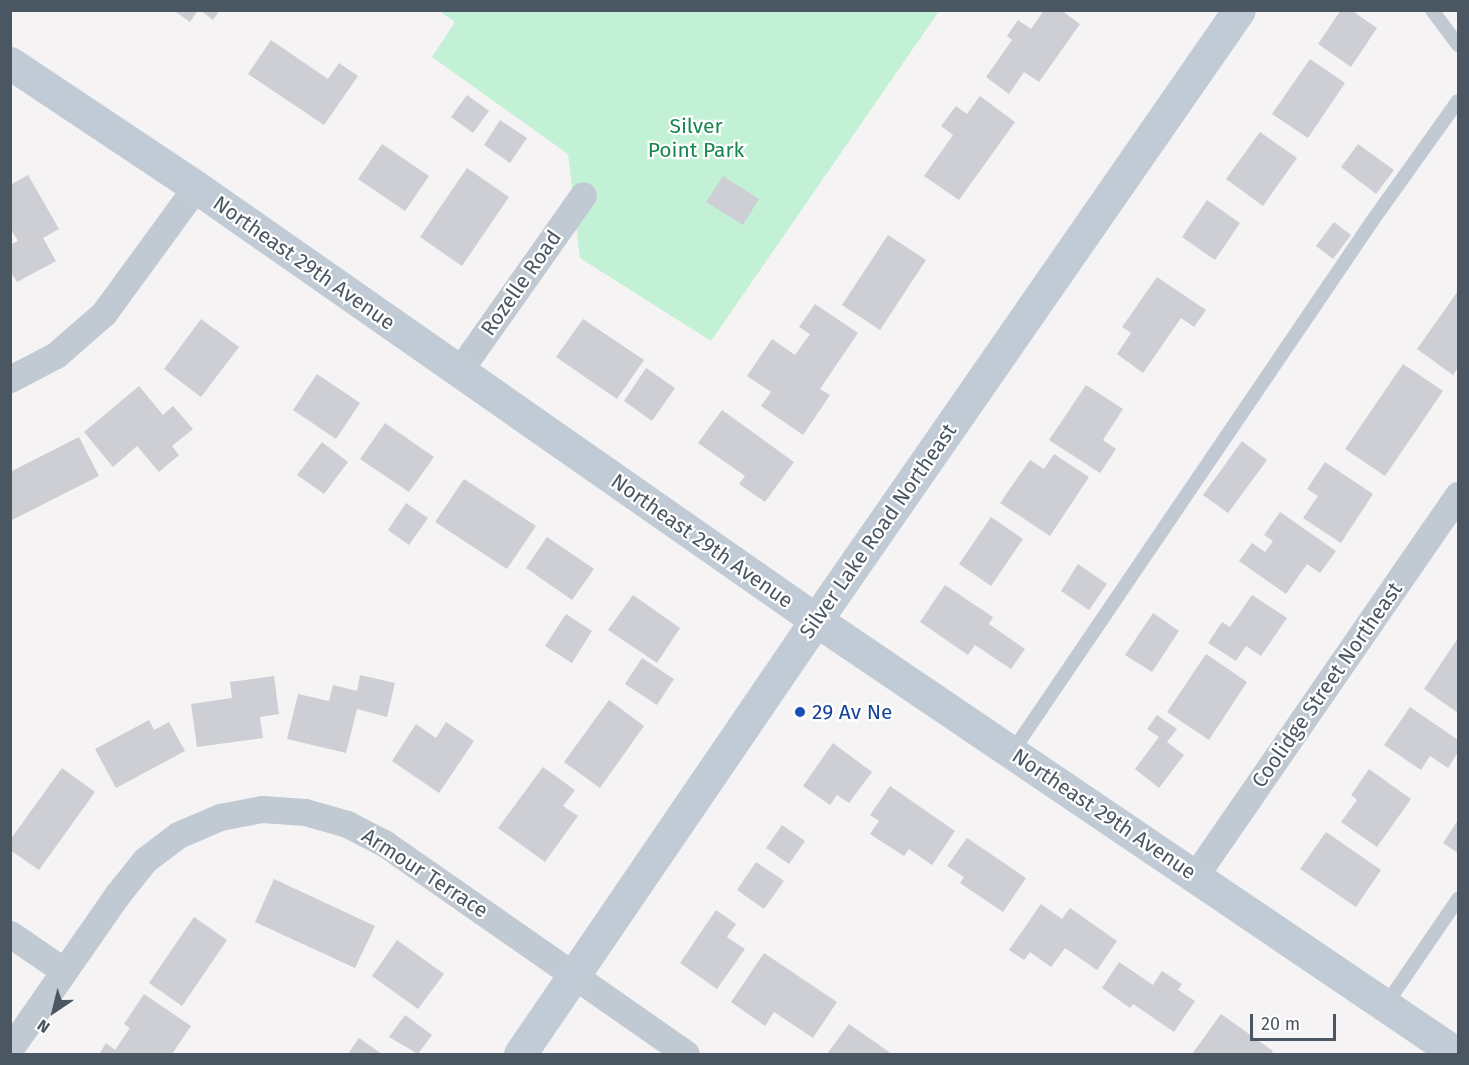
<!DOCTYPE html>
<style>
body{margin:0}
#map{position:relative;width:1469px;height:1065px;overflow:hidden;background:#f5f3f3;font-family:"Fira Sans",sans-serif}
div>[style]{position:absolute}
.green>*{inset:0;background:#c3f1d5}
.building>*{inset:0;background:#cdcfd5}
.lane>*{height:14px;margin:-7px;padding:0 7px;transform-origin:7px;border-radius:7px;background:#c1cad2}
.street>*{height:27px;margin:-13.5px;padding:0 13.5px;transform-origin:13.5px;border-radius:13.5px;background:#c1cad2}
.secondary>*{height:33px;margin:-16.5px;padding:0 16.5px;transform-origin:16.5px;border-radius:16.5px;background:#c1cbd6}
.dots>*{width:16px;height:16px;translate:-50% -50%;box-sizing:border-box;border:3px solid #fff;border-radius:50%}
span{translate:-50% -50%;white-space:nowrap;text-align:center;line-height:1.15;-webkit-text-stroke:4.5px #fff;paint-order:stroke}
.park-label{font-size:21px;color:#17864f}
.street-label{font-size:21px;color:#4a5661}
.transit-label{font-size:21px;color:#164399}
.left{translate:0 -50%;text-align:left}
.frame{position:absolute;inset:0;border:12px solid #4a5661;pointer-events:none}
.north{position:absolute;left:24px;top:981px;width:60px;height:60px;-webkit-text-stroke:4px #fff;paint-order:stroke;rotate:215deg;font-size:16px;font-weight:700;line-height:24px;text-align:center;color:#4a5661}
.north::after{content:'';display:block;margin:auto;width:21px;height:27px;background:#4a5661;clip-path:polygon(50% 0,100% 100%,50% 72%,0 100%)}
.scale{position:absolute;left:1250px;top:1014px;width:86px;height:27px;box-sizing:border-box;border:3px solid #4a5661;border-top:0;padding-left:8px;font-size:18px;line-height:21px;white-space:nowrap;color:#4a5661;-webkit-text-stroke:4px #fff;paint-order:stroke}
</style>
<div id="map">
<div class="green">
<i style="clip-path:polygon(439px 11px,939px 11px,711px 341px,580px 258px,568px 154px,432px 57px,455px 22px)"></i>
</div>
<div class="building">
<i style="clip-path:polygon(173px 10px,198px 10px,190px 22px)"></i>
<i style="clip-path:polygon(200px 10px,220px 10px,213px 20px)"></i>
<i style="clip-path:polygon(1044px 10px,1061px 10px,1080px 24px,1039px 82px,1024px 72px,1009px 94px,986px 77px,1012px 40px,1007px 36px,1018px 20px,1031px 29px)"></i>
<i style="clip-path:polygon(1341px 10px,1351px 10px,1377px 28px,1351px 67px,1318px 44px)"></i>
<i style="clip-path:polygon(271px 40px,328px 79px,339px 63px,358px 76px,324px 125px,248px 74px)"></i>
<i style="clip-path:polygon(1310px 59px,1345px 83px,1308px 138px,1272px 114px)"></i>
<i style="clip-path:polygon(467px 95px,489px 111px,473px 133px,451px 117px)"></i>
<i style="clip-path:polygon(980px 96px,1015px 122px,959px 200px,924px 176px,953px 135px,941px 126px,956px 106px,967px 114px)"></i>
<i style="clip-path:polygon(500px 120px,527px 138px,510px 163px,484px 145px)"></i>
<i style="clip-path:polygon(1260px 132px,1297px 158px,1263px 206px,1226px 179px)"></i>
<i style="clip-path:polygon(382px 144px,429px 176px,405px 211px,358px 179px)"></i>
<i style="clip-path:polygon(1358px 144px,1394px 170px,1376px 194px,1341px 167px)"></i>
<i style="clip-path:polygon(467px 168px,509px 197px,462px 266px,420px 237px)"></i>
<i style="clip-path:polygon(28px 175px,59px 229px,43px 238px,56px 261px,17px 282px,10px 271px,10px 245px,18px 241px,10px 228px,10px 185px)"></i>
<i style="clip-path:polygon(723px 176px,759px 199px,743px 225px,706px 202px)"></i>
<i style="clip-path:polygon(1207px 200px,1240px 223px,1215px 260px,1182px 237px)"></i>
<i style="clip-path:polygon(1334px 222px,1351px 235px,1333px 259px,1316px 246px)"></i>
<i style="clip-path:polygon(888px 235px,926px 260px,880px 330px,842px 305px)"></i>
<i style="clip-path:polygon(1157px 277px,1206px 310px,1194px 327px,1181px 318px,1143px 373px,1117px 354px,1131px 333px,1122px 327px)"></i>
<i style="clip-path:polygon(1458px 291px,1458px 368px,1453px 375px,1417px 349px)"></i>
<i style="clip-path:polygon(815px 304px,858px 333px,820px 389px,830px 395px,803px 435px,761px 406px,771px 392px,747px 376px,772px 339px,795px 355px,810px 334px,799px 327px)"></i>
<i style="clip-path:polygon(201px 319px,239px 347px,201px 397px,164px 369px)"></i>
<i style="clip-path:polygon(583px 319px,644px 360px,617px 399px,556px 357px)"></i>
<i style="clip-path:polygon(1403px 364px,1443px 391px,1385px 476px,1345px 449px)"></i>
<i style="clip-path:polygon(646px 368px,675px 388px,652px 421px,624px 401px)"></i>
<i style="clip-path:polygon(317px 374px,360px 403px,336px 439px,293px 410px)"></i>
<i style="clip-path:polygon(1086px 385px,1123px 409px,1103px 440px,1116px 449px,1100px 473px,1049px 440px)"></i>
<i style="clip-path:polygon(139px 386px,163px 415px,173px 406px,193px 429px,172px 446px,179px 455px,159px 472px,137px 446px,113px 467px,84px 432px)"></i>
<i style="clip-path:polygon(722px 410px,794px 462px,765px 502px,739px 484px,745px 476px,698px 443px)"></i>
<i style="clip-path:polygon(385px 423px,434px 457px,409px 492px,360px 459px)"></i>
<i style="clip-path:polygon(79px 437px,99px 476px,10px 521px,10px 472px)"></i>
<i style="clip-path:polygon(1242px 441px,1267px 460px,1228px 513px,1203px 495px)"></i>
<i style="clip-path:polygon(322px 442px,348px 462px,324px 494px,297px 475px)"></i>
<i style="clip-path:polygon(1054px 454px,1089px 477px,1050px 536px,1000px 503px,1030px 460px,1044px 469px)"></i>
<i style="clip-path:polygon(1325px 462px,1373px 494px,1341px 543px,1303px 518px,1318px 496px,1307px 489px)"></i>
<i style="clip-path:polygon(464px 479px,536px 526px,507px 569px,435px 522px)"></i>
<i style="clip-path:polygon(406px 503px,428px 518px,409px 545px,388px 530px)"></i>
<i style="clip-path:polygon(1280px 512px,1336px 551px,1320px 573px,1307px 564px,1286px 594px,1239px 561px,1252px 543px,1265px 552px,1273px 541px,1264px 535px)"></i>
<i style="clip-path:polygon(991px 517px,1023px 539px,991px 586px,959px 564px)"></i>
<i style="clip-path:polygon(547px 537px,594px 569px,572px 600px,526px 568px)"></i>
<i style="clip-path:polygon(1078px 564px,1107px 584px,1089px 610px,1061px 591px)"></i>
<i style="clip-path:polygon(945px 585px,993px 617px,989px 624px,1025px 649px,1011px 669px,975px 645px,968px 655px,920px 622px)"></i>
<i style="clip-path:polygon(633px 595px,680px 628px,657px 663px,608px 630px)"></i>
<i style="clip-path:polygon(1252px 595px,1287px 618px,1261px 656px,1246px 646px,1236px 661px,1208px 643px,1222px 622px,1230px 627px)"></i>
<i style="clip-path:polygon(1153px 613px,1179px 631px,1152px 672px,1125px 655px)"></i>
<i style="clip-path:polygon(566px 614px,592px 631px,572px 663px,545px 646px)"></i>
<i style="clip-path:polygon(1458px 638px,1458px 713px,1424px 689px)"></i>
<i style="clip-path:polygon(1206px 654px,1247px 682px,1209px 740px,1167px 712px)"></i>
<i style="clip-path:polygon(642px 658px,674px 679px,657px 705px,625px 684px)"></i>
<i style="clip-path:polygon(360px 675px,395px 683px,387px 717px,357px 709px,346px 753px,287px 739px,298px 694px,329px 701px,333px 685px,357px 691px)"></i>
<i style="clip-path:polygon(274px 676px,279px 714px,260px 717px,263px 738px,197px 747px,191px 704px,232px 698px,230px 682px)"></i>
<i style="clip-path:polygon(609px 700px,644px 726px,600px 788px,564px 762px)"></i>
<i style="clip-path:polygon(1410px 707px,1458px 740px,1458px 752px,1448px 768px,1430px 756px,1421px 770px,1384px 745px)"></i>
<i style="clip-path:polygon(1157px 715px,1177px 729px,1167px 742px,1184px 755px,1159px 788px,1135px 769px,1159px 737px,1147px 729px)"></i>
<i style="clip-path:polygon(149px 720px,154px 730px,169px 722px,185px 751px,116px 788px,95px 749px)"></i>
<i style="clip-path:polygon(446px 722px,474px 741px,439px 793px,392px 761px,416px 724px,436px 738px)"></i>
<i style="clip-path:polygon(833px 743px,872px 772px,849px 803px,837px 795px,830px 805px,803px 786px)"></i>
<i style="clip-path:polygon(543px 767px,575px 790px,563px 806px,578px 816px,545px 862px,498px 828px)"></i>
<i style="clip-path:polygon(62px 768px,95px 792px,39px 870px,10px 850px,10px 840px)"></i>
<i style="clip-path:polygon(1369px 769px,1411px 799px,1377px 847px,1341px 822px,1357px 800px,1351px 795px)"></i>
<i style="clip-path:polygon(890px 786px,955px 831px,932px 865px,909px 849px,904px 856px,870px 834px,879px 821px,870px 815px)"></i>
<i style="clip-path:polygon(1458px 820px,1458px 853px,1443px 843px)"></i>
<i style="clip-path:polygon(782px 825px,805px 841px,789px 864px,766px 848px)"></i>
<i style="clip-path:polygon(1326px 832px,1381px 870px,1356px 907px,1300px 869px)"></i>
<i style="clip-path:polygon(967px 838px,1026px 878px,1003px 912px,960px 883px,964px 877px,947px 866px)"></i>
<i style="clip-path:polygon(756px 862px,784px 881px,764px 909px,737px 890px)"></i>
<i style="clip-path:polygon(274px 879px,375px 926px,355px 968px,255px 922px)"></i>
<i style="clip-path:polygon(1041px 904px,1062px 919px,1070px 908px,1117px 941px,1097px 970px,1065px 948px,1051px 967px,1030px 952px,1024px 960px,1009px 950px)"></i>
<i style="clip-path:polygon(716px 910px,736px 924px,727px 937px,745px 949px,717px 989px,680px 963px)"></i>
<i style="clip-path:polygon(194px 917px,227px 940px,182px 1006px,149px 983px)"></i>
<i style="clip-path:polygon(397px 940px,444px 974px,418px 1009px,372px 976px)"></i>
<i style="clip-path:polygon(764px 953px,837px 1002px,813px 1038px,774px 1012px,765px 1026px,731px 1002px)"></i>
<i style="clip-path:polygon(1119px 962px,1153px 985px,1162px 971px,1182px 984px,1178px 990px,1195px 1001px,1174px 1032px,1133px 1004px,1130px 1008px,1102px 988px)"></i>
<i style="clip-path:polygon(144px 994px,191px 1026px,172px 1054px,99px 1054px,106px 1043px,115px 1050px,130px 1028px,124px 1024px)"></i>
<i style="clip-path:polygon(1221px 1014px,1273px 1051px,1271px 1054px,1192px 1054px)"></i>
<i style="clip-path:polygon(405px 1015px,432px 1035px,418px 1054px,389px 1037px)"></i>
<i style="clip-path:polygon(849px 1024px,892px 1054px,827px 1054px)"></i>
<i style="clip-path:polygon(359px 1038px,382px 1054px,348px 1054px)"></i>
</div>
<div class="lane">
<i style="left:1432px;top:10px;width:44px;rotate:53.4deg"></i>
<i style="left:1012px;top:752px;width:643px;rotate:-55.84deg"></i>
<i style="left:1373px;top:220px;width:146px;rotate:-54.5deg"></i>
<i style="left:1385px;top:1006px;width:130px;rotate:-55.7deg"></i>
</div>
<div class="street">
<i style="left:459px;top:371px;width:215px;rotate:-54.8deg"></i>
<i style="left:10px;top:379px;width:52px;rotate:-27.6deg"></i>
<i style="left:56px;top:355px;width:64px;rotate:-41.2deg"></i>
<i style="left:104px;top:313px;width:156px;rotate:-53.9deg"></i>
<i style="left:1195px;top:876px;width:463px;rotate:-55.4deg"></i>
<i style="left:10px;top:934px;width:65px;rotate:34.4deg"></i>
<i style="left:10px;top:1049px;width:188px;rotate:-55.2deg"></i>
<i style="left:117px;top:895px;width:45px;rotate:-51.3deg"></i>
<i style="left:145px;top:860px;width:41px;rotate:-37.1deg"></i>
<i style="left:178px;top:835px;width:46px;rotate:-23.2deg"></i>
<i style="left:220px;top:817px;width:43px;rotate:-10.8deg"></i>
<i style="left:262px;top:809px;width:43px;rotate:4deg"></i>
<i style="left:305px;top:812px;width:44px;rotate:15.9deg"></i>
<i style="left:347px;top:824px;width:42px;rotate:27.2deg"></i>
<i style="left:384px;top:843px;width:368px;rotate:34.9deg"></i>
</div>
<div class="secondary">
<i style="left:10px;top:63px;width:224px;rotate:33.7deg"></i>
<i style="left:196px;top:187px;width:756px;rotate:34.93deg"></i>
<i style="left:816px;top:620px;width:774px;rotate:34.1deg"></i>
<i style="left:520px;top:1054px;width:525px;rotate:-55.7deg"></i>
<i style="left:816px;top:620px;width:742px;rotate:-55.26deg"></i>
</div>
<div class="dots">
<i style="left:800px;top:712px;background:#1a4fb4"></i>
</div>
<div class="park-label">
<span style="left:696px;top:138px">Silver<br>Point Park</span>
</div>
<div class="street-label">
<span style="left:304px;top:263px;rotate:35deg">Northeast 29th Avenue</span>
<span style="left:521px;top:283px;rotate:-55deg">Rozelle Road</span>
<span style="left:878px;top:531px;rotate:-55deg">Silver Lake Road Northeast</span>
<span style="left:702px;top:541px;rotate:35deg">Northeast 29th Avenue</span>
<span style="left:1327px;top:685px;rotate:-55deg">Coolidge Street Northeast</span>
<span style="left:1104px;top:814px;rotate:34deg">Northeast 29th Avenue</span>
<span style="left:425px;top:873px;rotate:33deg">Armour Terrace</span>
</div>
<div class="transit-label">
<span class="left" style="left:812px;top:712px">29 Av Ne</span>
</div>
<div class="frame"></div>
<div class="north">N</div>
<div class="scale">20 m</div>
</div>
